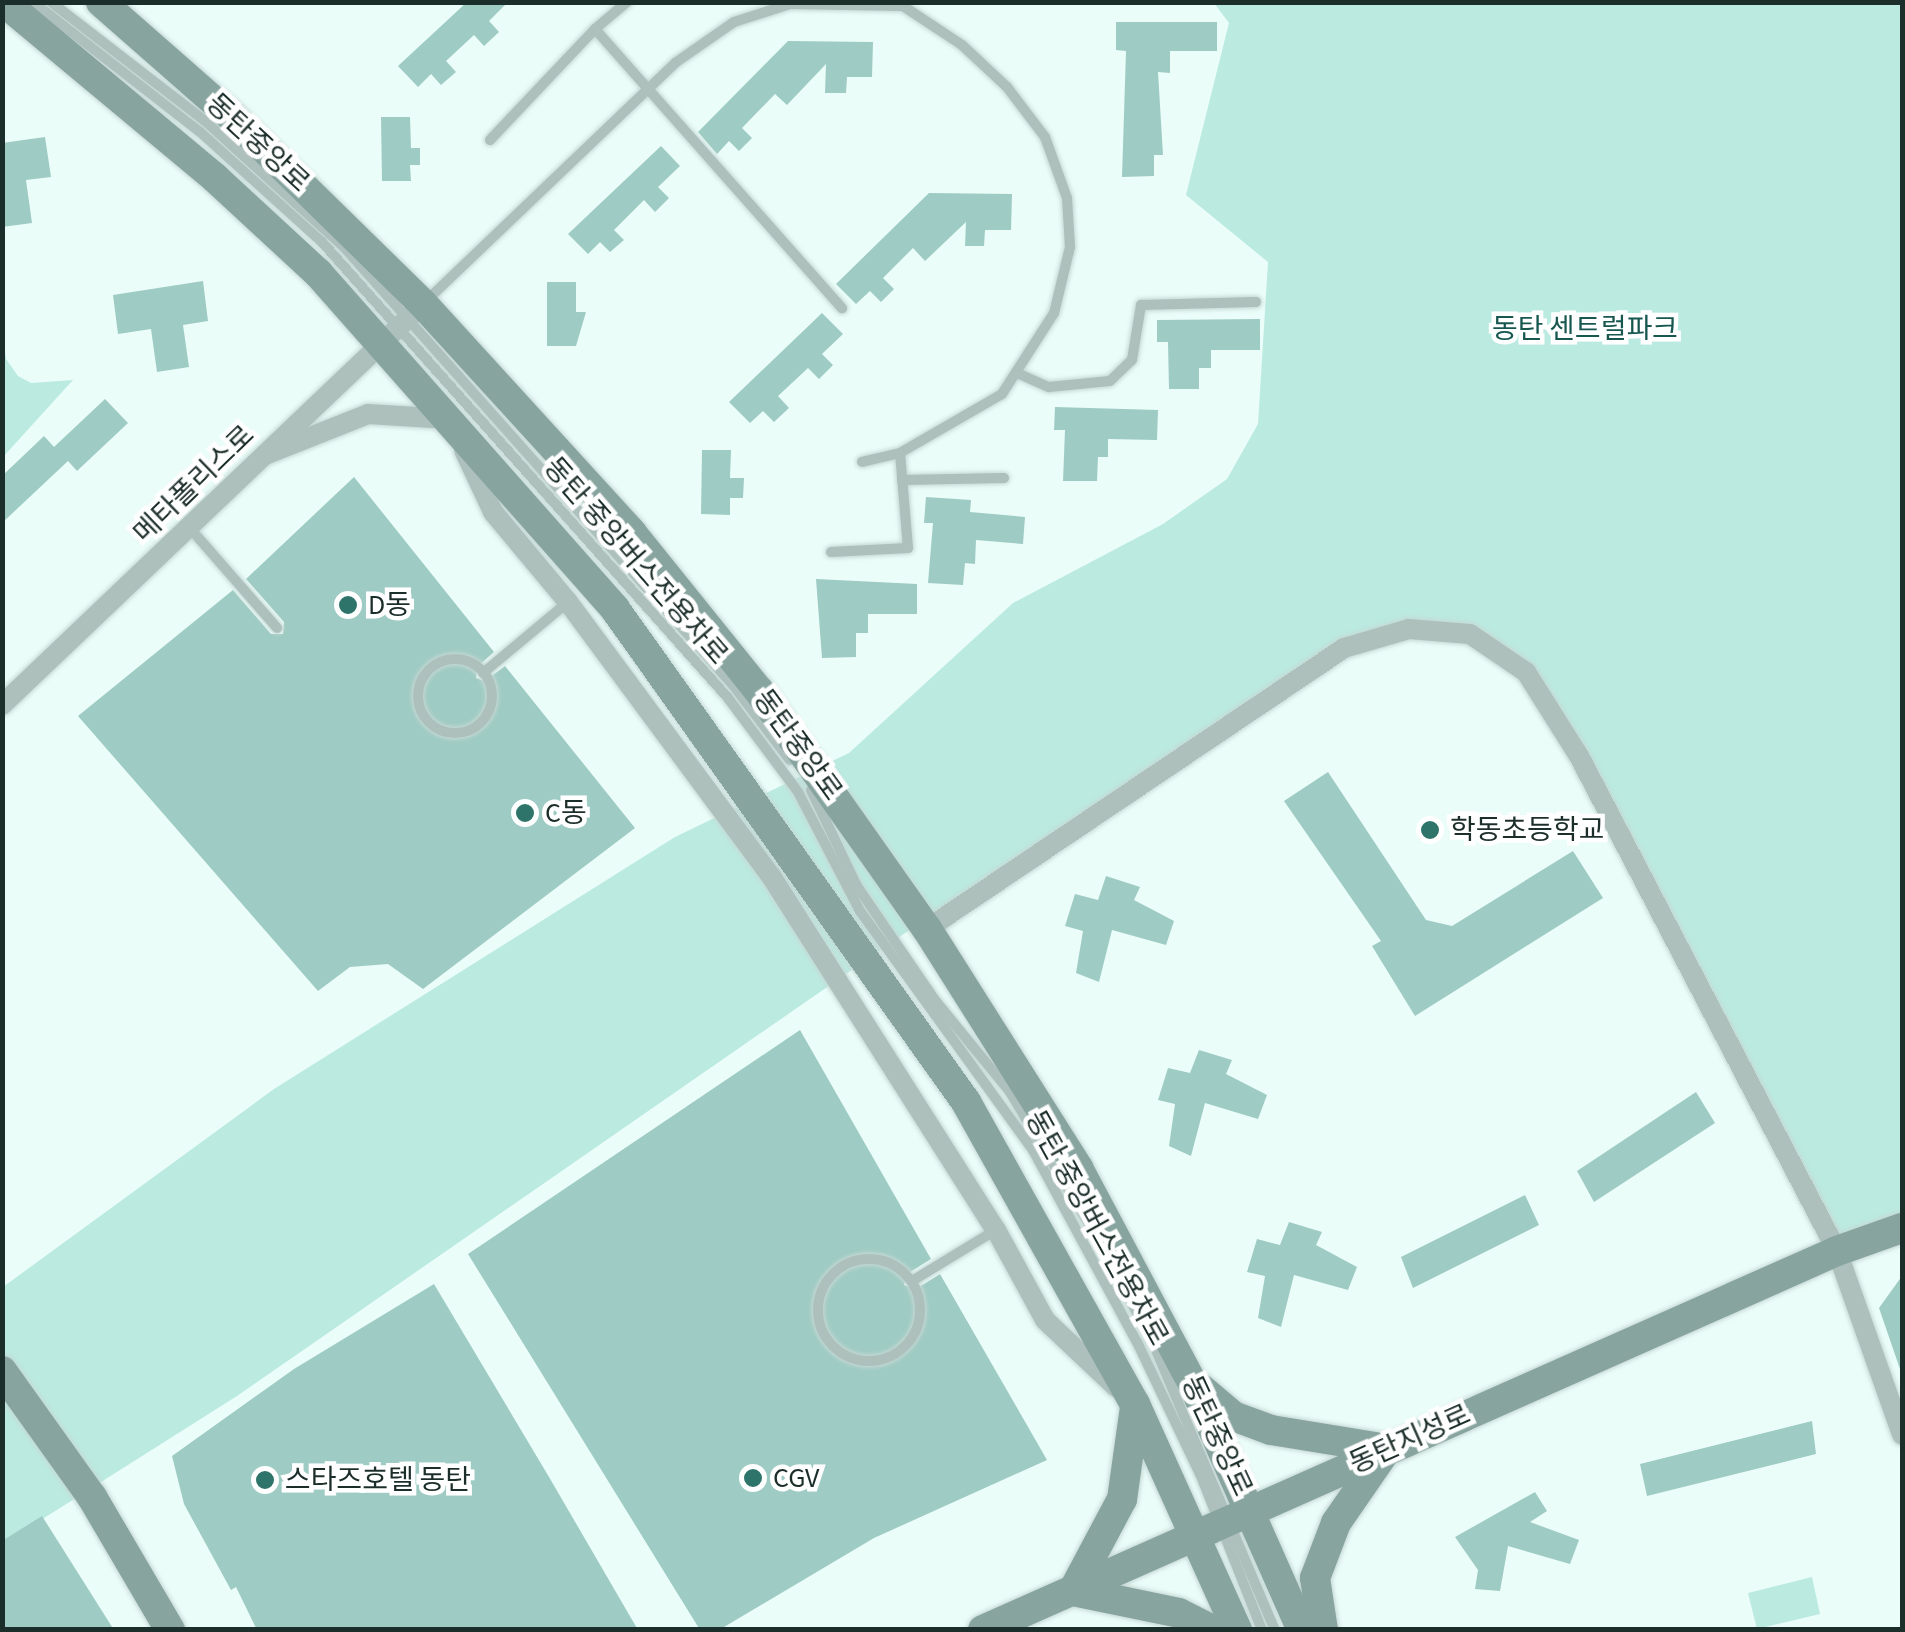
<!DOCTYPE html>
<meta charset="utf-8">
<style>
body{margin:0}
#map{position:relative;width:1905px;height:1632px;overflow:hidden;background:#ebfdf9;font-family:"Source Sans 3","Noto Sans KR",sans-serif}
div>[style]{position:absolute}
.green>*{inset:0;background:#bbeae1}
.building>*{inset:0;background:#9ecbc3}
.roads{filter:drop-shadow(0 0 2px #c6d8d4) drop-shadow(0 0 2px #c6d8d4)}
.lane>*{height:10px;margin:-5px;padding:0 5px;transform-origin:5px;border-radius:5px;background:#adc0bc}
.lane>.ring{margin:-5px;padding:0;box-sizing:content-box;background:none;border:10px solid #adc0bc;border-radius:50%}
.street>*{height:20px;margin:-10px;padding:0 10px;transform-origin:10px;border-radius:10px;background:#adc0bc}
.secondary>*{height:30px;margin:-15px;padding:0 15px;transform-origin:15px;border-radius:15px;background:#87a49f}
.dots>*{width:28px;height:28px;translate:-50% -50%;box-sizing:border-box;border:5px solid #fff;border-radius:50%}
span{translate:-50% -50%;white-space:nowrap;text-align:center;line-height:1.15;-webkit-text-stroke:9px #fff;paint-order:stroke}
.street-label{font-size:28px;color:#1c2e2a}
.park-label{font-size:28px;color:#17574f}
.poi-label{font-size:28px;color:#1c2e2a}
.left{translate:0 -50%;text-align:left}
.frame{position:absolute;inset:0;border:5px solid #1c2e2a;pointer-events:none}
</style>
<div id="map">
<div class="green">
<i style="clip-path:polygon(1214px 3px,1902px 3px,1902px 1220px,1837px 1251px,1526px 672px,1470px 634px,1409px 629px,1344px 649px,947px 904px,237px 1396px,3px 1544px,3px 1287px,274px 1089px,675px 837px,849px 753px,1013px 603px,1163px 524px,1227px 479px,1258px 424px,1268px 262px,1186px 195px,1229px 23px)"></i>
<i style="clip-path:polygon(2px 331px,6px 359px,18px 376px,31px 383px,73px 380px,3px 457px)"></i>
<i style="clip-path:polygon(1812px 1577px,1820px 1614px,1757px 1629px,1748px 1593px)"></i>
</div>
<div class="building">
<i style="clip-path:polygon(467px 2px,508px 2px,489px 21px,499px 32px,484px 46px,474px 35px,446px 61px,456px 72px,441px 85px,431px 74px,418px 87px,398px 66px)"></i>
<i style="clip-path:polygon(1116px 22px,1217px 22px,1217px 51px,1170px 51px,1170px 73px,1158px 72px,1163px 155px,1154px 155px,1154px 176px,1122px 177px,1126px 51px,1116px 50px)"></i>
<i style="clip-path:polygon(788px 41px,873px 42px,872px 77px,847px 77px,846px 93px,825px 93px,826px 64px,787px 105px,775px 94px,742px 128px,752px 138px,739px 151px,729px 141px,717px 154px,698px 132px)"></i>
<i style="clip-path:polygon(381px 117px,410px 117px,411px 148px,420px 148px,420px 165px,410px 165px,411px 181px,382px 181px)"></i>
<i style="clip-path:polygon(45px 137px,51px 177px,26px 180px,32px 223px,2px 227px,2px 143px)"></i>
<i style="clip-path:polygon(661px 146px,680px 166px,658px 187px,669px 198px,655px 212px,644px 200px,614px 230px,624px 240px,610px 252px,600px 242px,588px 254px,568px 234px)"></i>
<i style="clip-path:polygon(929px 193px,1012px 194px,1011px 230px,985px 230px,984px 246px,965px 246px,966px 222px,925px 261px,913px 248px,883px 278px,894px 289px,881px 302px,870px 291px,856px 304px,836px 284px)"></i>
<i style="clip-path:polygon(203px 281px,208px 321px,183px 325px,189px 367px,157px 372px,151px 329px,118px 334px,113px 295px)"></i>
<i style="clip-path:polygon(547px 282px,576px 282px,576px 312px,586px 312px,576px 346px,547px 346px)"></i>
<i style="clip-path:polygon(822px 313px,843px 334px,822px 354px,833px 365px,819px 379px,808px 368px,778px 396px,789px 408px,774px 422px,763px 411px,750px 423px,729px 402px)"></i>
<i style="clip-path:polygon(1260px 319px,1260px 350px,1211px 350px,1211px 368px,1199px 368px,1199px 389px,1169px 389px,1168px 342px,1157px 342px,1157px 320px)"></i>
<i style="clip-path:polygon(105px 399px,128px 423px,77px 471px,68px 461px,2px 523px,2px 476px,44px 436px,54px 447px)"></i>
<i style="clip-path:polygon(1055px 407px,1158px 410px,1157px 440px,1108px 439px,1108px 457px,1098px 457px,1097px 481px,1063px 481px,1065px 430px,1054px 430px)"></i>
<i style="clip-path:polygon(702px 450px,731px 450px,730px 478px,744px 478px,743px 498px,730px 498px,730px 515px,701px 514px)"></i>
<i style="clip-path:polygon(354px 477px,494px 652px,477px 667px,476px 678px,485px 681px,505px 666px,635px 828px,423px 989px,388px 964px,350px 967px,318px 991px,78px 716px,233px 590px,271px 634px,283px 634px,284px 622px,246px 579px)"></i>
<i style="clip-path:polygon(926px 497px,971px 500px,970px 512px,1025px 517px,1023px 544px,976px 540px,975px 564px,965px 563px,963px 585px,928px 583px,933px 523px,924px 523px)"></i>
<i style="clip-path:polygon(816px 579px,917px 584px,917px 614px,868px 614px,868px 633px,856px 633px,856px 657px,822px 658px)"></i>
<i style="clip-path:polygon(1328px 772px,1426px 920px,1452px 926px,1573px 851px,1603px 898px,1415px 1016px,1372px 946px,1381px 941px,1284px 801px)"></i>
<i style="clip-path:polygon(1106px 876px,1140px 887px,1134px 900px,1174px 921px,1166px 945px,1112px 930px,1099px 982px,1076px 973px,1083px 931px,1065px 926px,1075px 894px,1098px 900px)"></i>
<i style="clip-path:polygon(800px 1030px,931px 1259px,907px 1274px,904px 1285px,916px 1289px,940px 1274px,1047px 1460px,874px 1538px,719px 1630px,700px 1630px,468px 1254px)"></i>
<i style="clip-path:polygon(1199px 1050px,1232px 1060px,1226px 1074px,1267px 1095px,1258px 1119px,1205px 1103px,1191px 1156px,1169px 1146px,1175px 1104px,1158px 1100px,1168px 1068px,1190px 1073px)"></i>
<i style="clip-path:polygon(1696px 1092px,1715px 1123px,1594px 1202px,1577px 1171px)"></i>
<i style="clip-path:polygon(1525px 1195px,1539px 1225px,1413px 1288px,1401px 1257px)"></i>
<i style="clip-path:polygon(1289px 1222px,1322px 1232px,1316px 1245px,1357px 1267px,1348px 1290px,1294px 1275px,1281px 1327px,1258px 1318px,1265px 1276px,1247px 1272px,1257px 1239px,1280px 1245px)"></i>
<i style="clip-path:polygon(1902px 1276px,1902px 1368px,1900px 1369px,1879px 1308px)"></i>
<i style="clip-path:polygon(434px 1284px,549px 1477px,638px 1630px,257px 1630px,236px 1587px,231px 1590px,184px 1504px,172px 1456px,294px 1369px)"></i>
<i style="clip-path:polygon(1812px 1421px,1816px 1454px,1647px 1496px,1640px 1464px)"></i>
<i style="clip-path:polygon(1535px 1492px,1547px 1511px,1530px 1522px,1579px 1540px,1570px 1564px,1508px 1546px,1500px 1591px,1475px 1589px,1478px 1570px,1455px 1537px)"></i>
<i style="clip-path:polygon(42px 1516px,114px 1630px,2px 1630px,2px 1541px)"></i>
</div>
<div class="roads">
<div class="lane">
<i style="left:33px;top:2px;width:210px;rotate:37.9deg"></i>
<i style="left:199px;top:131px;width:166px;rotate:42.1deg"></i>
<i style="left:322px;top:242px;width:611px;rotate:48.32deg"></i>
<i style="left:728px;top:698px;width:117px;rotate:53.3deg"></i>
<i style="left:798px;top:792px;width:134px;rotate:62.5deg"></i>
<i style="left:860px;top:911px;width:295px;rotate:54.1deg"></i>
<i style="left:1033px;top:1150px;width:218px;rotate:61.6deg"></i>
<i style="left:1137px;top:1342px;width:148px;rotate:64.5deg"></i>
<i style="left:1201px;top:1476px;width:166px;rotate:68.4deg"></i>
<i style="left:51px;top:2px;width:195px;rotate:37.7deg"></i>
<i style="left:205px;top:121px;width:186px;rotate:42.2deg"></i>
<i style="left:343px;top:246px;width:587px;rotate:48.38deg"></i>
<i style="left:733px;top:685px;width:94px;rotate:52.8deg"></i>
<i style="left:595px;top:29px;width:42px;rotate:-40.2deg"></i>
<i style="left:490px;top:140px;width:153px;rotate:-46.6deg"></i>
<i style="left:595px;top:29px;width:373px;rotate:48.5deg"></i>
<i style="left:424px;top:303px;width:347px;rotate:-43.7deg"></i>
<i style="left:675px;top:63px;width:72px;rotate:-34.8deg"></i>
<i style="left:734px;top:22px;width:59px;rotate:-17.8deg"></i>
<i style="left:790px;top:4px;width:113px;rotate:1deg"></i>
<i style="left:903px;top:6px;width:71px;rotate:33.5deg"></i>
<i style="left:962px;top:45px;width:62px;rotate:43deg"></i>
<i style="left:1007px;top:87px;width:63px;rotate:52.8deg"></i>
<i style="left:1045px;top:137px;width:65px;rotate:70.2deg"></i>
<i style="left:1067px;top:198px;width:49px;rotate:86.5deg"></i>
<i style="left:1070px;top:247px;width:68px;rotate:103.6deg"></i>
<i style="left:1054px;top:313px;width:96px;rotate:122.7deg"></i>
<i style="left:1002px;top:394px;width:118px;rotate:150deg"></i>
<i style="left:900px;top:453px;width:39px;rotate:167deg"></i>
<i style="left:1017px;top:373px;width:35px;rotate:24deg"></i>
<i style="left:1049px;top:387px;width:61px;rotate:-5.6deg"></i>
<i style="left:1110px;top:381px;width:30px;rotate:-44deg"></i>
<i style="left:1132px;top:360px;width:56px;rotate:-80.7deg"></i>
<i style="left:1141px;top:305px;width:115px;rotate:-1.5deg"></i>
<i style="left:902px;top:480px;width:102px;rotate:-1.1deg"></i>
<i style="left:189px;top:527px;width:134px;rotate:48.9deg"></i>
<i style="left:831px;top:552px;width:77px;rotate:-3deg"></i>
<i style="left:908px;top:548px;width:95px;rotate:-94.8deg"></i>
<i class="ring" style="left:418px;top:659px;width:64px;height:64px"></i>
<i style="left:483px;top:673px;width:111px;rotate:-39.9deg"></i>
<i style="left:811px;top:790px;width:106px;rotate:64.4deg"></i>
<i style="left:857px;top:886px;width:137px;rotate:55.7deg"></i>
<i style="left:934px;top:999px;width:120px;rotate:50.7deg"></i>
<i style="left:1010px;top:1092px;width:165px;rotate:59.1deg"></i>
<i style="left:1095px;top:1234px;width:123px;rotate:62deg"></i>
<i style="left:1153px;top:1343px;width:312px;rotate:67deg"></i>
<i class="ring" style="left:818px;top:1259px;width:92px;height:92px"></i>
<i style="left:912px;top:1281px;width:98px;rotate:-31.3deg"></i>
</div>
<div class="street">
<i style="left:464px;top:450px;width:68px;rotate:64.9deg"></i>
<i style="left:493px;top:512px;width:117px;rotate:50.2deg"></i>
<i style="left:568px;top:602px;width:341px;rotate:53.5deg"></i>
<i style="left:771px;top:876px;width:419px;rotate:57.6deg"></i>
<i style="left:996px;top:1230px;width:102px;rotate:61.4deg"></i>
<i style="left:1045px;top:1320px;width:98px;rotate:43.3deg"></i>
<i style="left:265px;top:455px;width:111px;rotate:-21.7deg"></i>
<i style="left:368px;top:414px;width:81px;rotate:3.5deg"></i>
<i style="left:2px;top:705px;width:581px;rotate:-43.61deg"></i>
<i style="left:927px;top:929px;width:503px;rotate:-33.97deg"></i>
<i style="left:1344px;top:648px;width:68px;rotate:-16.3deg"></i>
<i style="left:1409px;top:629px;width:61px;rotate:4.7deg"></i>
<i style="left:1470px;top:634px;width:68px;rotate:34.2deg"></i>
<i style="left:1526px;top:672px;width:99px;rotate:57.8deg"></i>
<i style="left:1579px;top:756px;width:558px;rotate:62.47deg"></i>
<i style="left:1837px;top:1251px;width:195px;rotate:70.5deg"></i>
</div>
<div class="secondary">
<i style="left:4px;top:2px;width:275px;rotate:39.8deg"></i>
<i style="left:215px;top:178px;width:140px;rotate:42.7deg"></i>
<i style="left:318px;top:273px;width:448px;rotate:48.5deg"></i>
<i style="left:615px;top:609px;width:605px;rotate:54.55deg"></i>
<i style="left:966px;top:1102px;width:346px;rotate:60.8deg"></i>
<i style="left:1135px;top:1404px;width:248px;rotate:65.7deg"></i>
<i style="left:101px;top:2px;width:174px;rotate:41.3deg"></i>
<i style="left:232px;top:117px;width:267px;rotate:44.4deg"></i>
<i style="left:423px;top:304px;width:309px;rotate:47.6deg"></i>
<i style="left:631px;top:532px;width:204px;rotate:51.2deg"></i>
<i style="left:759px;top:691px;width:291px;rotate:54.8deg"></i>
<i style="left:927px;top:929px;width:283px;rotate:57.7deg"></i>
<i style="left:1078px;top:1168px;width:242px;rotate:62deg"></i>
<i style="left:1192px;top:1382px;width:271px;rotate:66.1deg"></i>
<i style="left:2px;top:1371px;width:155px;rotate:54.5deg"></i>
<i style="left:92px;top:1497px;width:154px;rotate:59.6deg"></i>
<i style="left:1200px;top:1388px;width:43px;rotate:40.3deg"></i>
<i style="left:1233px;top:1416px;width:40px;rotate:20.2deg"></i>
<i style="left:1271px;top:1430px;width:118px;rotate:9.3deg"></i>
<i style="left:1387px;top:1449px;width:90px;rotate:124.6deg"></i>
<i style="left:1336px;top:1523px;width:59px;rotate:110.9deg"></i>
<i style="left:1315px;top:1578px;width:53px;rotate:81.3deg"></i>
<i style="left:1135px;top:1407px;width:93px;rotate:98deg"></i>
<i style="left:1122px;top:1499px;width:104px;rotate:118deg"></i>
<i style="left:1073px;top:1591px;width:108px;rotate:11.7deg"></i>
<i style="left:1179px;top:1613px;width:38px;rotate:27deg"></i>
<i style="left:983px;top:1630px;width:934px;rotate:-23.93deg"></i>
<i style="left:1837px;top:1251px;width:69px;rotate:-19.5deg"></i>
</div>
</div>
<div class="dots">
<i style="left:348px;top:605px;background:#2e746a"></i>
<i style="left:525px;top:813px;background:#2e746a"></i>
<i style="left:1430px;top:830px;background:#2e746a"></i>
<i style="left:753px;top:1478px;background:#2e746a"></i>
<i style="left:265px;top:1480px;background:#2e746a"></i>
</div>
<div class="street-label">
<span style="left:258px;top:143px;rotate:43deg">동탄중앙로</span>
<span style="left:194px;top:484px;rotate:-44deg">메타폴리스로</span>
<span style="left:636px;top:561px;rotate:49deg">동탄 중앙버스전용차로</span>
<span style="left:798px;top:745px;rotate:54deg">동탄중앙로</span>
<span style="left:1097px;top:1228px;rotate:61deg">동탄 중앙버스전용차로</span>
<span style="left:1217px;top:1436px;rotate:65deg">동탄중앙로</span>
<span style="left:1410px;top:1439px;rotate:-24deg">동탄지성로</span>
</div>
<div class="park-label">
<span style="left:1585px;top:329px">동탄 센트럴파크</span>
</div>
<div class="poi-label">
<span class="left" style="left:368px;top:605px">D동</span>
<span class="left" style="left:545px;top:813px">C동</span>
<span class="left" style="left:1450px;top:830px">학동초등학교</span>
<span class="left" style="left:773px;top:1478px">CGV</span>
<span class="left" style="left:285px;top:1480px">스타즈호텔 동탄</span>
</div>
<div class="frame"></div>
</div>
